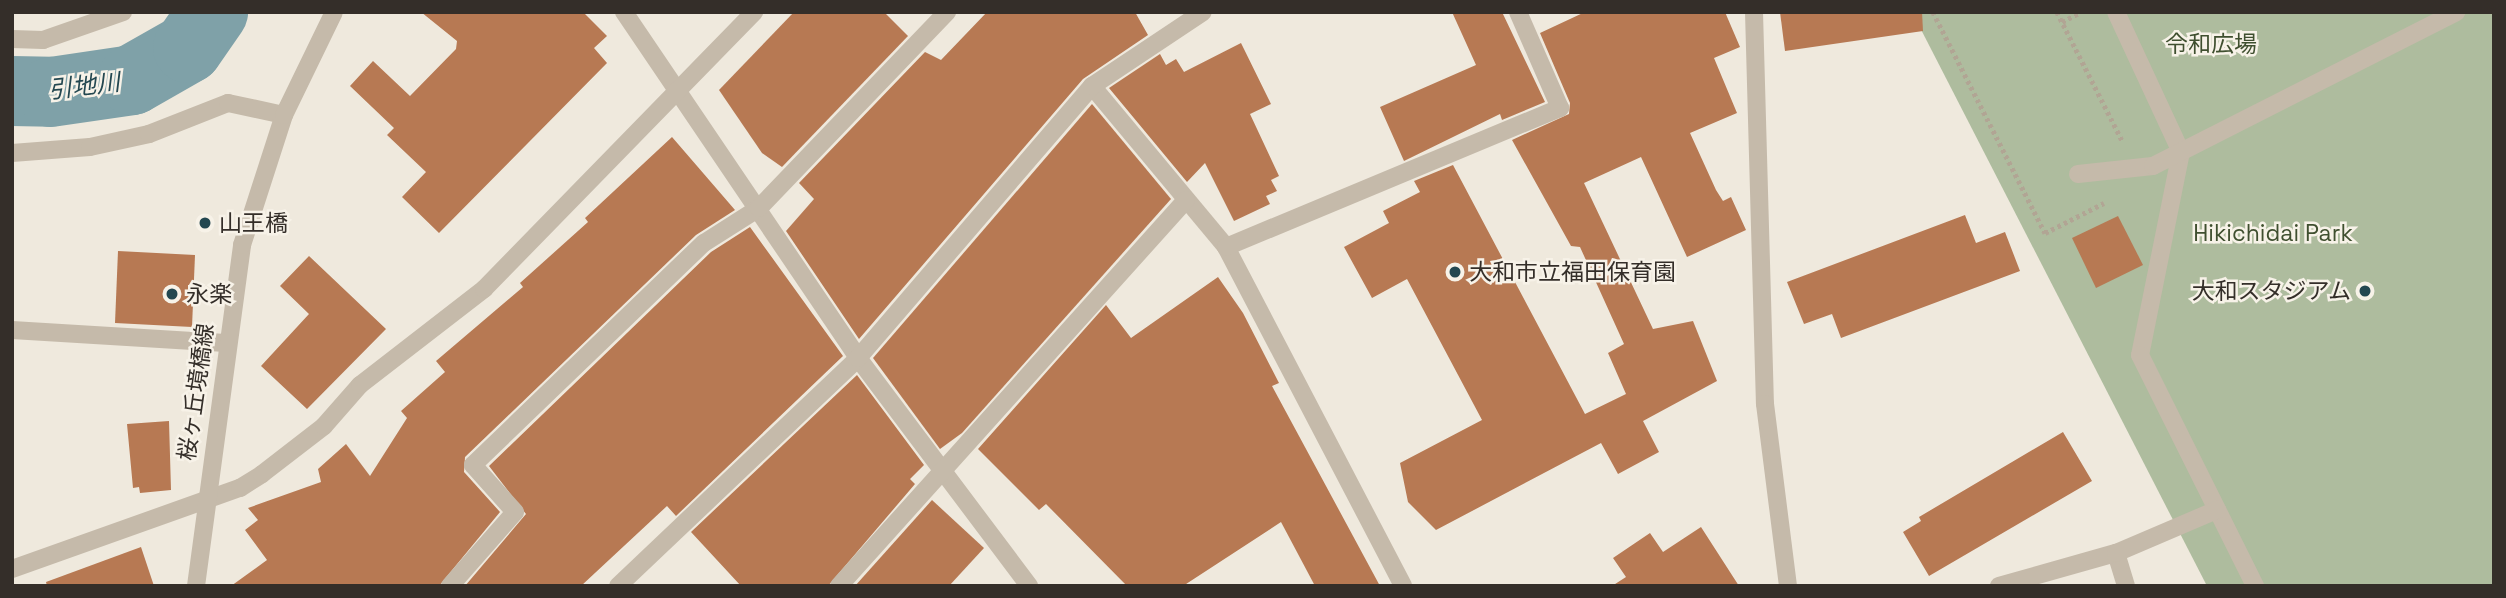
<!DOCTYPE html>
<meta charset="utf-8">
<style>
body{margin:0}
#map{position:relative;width:2506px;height:598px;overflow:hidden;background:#efe9dd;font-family:"Space Grotesk","Noto Sans JP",sans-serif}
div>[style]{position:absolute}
.green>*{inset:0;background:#aebc9e}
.river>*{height:70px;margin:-35px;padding:0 35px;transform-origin:35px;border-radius:35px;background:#7fa1a8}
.building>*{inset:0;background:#b77953}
.path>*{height:4.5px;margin-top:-2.25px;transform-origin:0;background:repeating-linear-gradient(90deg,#b1a594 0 3.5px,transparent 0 7px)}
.minor>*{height:18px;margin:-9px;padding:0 9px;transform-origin:9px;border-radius:9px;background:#c5baaa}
.dots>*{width:19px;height:19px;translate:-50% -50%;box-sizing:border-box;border:4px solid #f7f2e8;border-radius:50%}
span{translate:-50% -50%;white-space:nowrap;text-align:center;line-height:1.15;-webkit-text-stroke:5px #f7f2e8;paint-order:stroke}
.park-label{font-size:23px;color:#3f4f2f}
.poi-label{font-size:23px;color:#342e29}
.left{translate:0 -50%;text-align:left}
.right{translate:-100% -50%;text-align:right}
.street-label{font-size:23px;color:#342e29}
.water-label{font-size:24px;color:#234750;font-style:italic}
.frame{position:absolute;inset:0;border:14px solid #342e29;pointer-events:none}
</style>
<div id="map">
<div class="green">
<i style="clip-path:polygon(1912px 12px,2494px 12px,2494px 586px,2207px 586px)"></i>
</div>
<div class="river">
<i style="left:12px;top:91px;width:39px;rotate:1deg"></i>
<i style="left:51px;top:92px;width:82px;rotate:-8.4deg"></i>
<i style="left:132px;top:80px;width:64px;rotate:-29.7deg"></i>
<i style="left:188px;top:48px;width:44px;rotate:-55.2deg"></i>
</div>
<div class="building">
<i style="clip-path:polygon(421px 12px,583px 12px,607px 36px,594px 48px,607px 63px,439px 233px,402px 197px,426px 172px,387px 135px,394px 128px,350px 86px,373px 61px,410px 96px,456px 49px,457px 41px)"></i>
<i style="clip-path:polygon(794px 12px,884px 12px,908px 36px,782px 167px,762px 153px,719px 90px)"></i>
<i style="clip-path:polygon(987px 12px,1135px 12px,1148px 35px,1083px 79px,859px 339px,786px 231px,814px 199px,799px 183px,925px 52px,941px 60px)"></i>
<i style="clip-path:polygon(1452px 12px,1502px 12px,1545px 102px,1502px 120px,1500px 114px,1404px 161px,1380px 107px,1476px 65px)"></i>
<i style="clip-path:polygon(1585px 12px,1725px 12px,1740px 47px,1714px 58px,1737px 113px,1690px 133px,1716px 190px,1723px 201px,1731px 197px,1746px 230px,1687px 257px,1641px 157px,1584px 183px,1653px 329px,1693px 321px,1717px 381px,1643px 421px,1659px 452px,1618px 474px,1601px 443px,1436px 530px,1408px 502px,1400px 463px,1482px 420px,1407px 279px,1372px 298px,1344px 247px,1389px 223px,1383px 211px,1420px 192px,1414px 181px,1453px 165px,1585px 414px,1626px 394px,1608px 353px,1624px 344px,1580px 247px,1571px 246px,1512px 140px,1569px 114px,1570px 103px,1540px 33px)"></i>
<i style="clip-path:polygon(1780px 12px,1922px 12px,1923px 31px,1785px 51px)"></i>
<i style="clip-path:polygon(1241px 43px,1271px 104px,1250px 114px,1279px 176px,1271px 180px,1277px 191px,1266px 196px,1270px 204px,1234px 221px,1205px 163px,1187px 182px,1109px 88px,1160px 54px,1166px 65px,1176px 59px,1184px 72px)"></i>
<i style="clip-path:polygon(1092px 104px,1171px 199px,962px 433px,940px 449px,873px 358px)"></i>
<i style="clip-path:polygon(672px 137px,735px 210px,696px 235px,465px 457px,464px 472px,500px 512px,439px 586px,231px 586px,267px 560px,245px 530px,258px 520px,248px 508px,321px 482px,318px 469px,346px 444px,370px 476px,407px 418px,401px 411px,445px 372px,436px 361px,523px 287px,520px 283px,588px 222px,585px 218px)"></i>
<i style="clip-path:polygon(1965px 215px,1976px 243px,2005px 232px,2020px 271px,1841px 338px,1832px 314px,1804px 324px,1787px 282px)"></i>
<i style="clip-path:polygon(2118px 216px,2143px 265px,2096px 288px,2072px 238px)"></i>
<i style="clip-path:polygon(750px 227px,843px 356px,676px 516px,667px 506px,581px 586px,465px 586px,526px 514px,489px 466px,711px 252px)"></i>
<i style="clip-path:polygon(118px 251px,195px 255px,192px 327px,115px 323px)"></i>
<i style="clip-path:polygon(309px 256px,386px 329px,307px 409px,261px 366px,309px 314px,280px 286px)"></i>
<i style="clip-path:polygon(1218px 277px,1243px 313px,1279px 383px,1272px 386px,1380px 586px,1315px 586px,1281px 522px,1183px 586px,1127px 586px,1046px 504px,1039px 510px,978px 449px,1106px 305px,1131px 338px)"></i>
<i style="clip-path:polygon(857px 375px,924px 465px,910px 479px,915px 484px,828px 586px,741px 586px,691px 532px)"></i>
<i style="clip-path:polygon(169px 421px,171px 490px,140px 493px,139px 487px,133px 488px,127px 424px)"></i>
<i style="clip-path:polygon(2063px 432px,2092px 481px,1929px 576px,1903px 532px,1921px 521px,1919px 517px)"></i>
<i style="clip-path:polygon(932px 500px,984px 548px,949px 586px,855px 586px)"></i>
<i style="clip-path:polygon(1701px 527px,1739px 586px,1612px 586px,1626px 577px,1613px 558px,1650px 533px,1663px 552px)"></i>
<i style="clip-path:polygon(141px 547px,154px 586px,47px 586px,46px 582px)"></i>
</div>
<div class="path">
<i style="left:1933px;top:12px;width:248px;rotate:63.1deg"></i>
<i style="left:2045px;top:233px;width:66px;rotate:-27deg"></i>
<i style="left:2057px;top:12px;width:146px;rotate:63.1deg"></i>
<i style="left:2062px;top:22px;width:21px;rotate:-28deg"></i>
</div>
<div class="minor">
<i style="left:624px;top:12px;width:418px;rotate:55.9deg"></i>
<i style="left:858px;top:358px;width:285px;rotate:53.1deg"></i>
<i style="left:1754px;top:12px;width:392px;rotate:88.4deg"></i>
<i style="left:1765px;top:404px;width:183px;rotate:82.8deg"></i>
<i style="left:2116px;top:12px;width:154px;rotate:65.1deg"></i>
<i style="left:2181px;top:152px;width:207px;rotate:101.4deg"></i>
<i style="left:2140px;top:355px;width:258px;rotate:63.5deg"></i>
<i style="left:12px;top:39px;width:31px;rotate:2deg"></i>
<i style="left:43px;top:40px;width:85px;rotate:-19.3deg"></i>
<i style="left:1092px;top:86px;width:209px;rotate:50.2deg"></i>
<i style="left:1226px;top:247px;width:382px;rotate:62.4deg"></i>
<i style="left:12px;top:153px;width:78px;rotate:-4.4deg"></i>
<i style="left:90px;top:147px;width:60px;rotate:-12.4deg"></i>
<i style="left:149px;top:134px;width:85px;rotate:-21.4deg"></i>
<i style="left:228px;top:103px;width:57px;rotate:12.1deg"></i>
<i style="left:2078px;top:174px;width:75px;rotate:-6.1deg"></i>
<i style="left:2153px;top:166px;width:340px;rotate:-26.9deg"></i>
<i style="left:1226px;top:247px;width:362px;rotate:-22.6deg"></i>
<i style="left:1560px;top:108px;width:105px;rotate:-113.6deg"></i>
<i style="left:12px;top:330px;width:214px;rotate:3.5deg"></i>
<i style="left:2116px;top:553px;width:34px;rotate:73deg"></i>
<i style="left:12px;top:569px;width:242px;rotate:-19.6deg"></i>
<i style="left:240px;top:488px;width:26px;rotate:-32deg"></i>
<i style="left:262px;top:474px;width:78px;rotate:-37.7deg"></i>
<i style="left:324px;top:426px;width:55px;rotate:-48.7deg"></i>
<i style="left:360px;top:385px;width:157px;rotate:-37.7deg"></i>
<i style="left:484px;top:289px;width:387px;rotate:-45.7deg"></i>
<i style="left:196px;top:586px;width:344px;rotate:-82.3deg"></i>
<i style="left:242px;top:245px;width:137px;rotate:-72.1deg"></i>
<i style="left:284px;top:115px;width:114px;rotate:-64.1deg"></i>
<i style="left:450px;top:586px;width:98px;rotate:-48.7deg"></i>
<i style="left:515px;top:512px;width:63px;rotate:-131.8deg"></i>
<i style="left:473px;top:465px;width:320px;rotate:-43.9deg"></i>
<i style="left:704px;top:243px;width:65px;rotate:-32.5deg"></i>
<i style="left:759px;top:208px;width:272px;rotate:-46.2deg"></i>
<i style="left:618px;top:586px;width:331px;rotate:-43.5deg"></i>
<i style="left:858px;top:358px;width:359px;rotate:-49.3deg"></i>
<i style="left:1092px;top:86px;width:133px;rotate:-33.7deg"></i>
<i style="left:839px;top:586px;width:519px;rotate:-48.05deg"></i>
<i style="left:1999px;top:586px;width:122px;rotate:-15.8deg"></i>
<i style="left:2116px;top:553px;width:110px;rotate:-23.1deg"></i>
</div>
<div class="dots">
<i style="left:205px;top:223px;background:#234750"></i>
<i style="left:1455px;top:272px;background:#234750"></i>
<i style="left:2365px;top:291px;background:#234750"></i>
<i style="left:172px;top:294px;background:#234750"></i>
</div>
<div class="park-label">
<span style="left:2211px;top:44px">令和広場</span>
<span style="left:2273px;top:233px">Hikichidai Park</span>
</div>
<div class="poi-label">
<span class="left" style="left:219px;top:223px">山王橋</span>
<span class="left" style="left:1469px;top:272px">大和市立福田保育園</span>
<span class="right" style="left:2351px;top:291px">大和スタジアム</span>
<span class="left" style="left:186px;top:294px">永楽</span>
</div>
<div class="street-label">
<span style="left:196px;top:392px;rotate:-82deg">桜ヶ丘境橋線</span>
</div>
<div class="water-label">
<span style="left:84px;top:86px;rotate:-7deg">引地川</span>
</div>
<div class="frame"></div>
</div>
